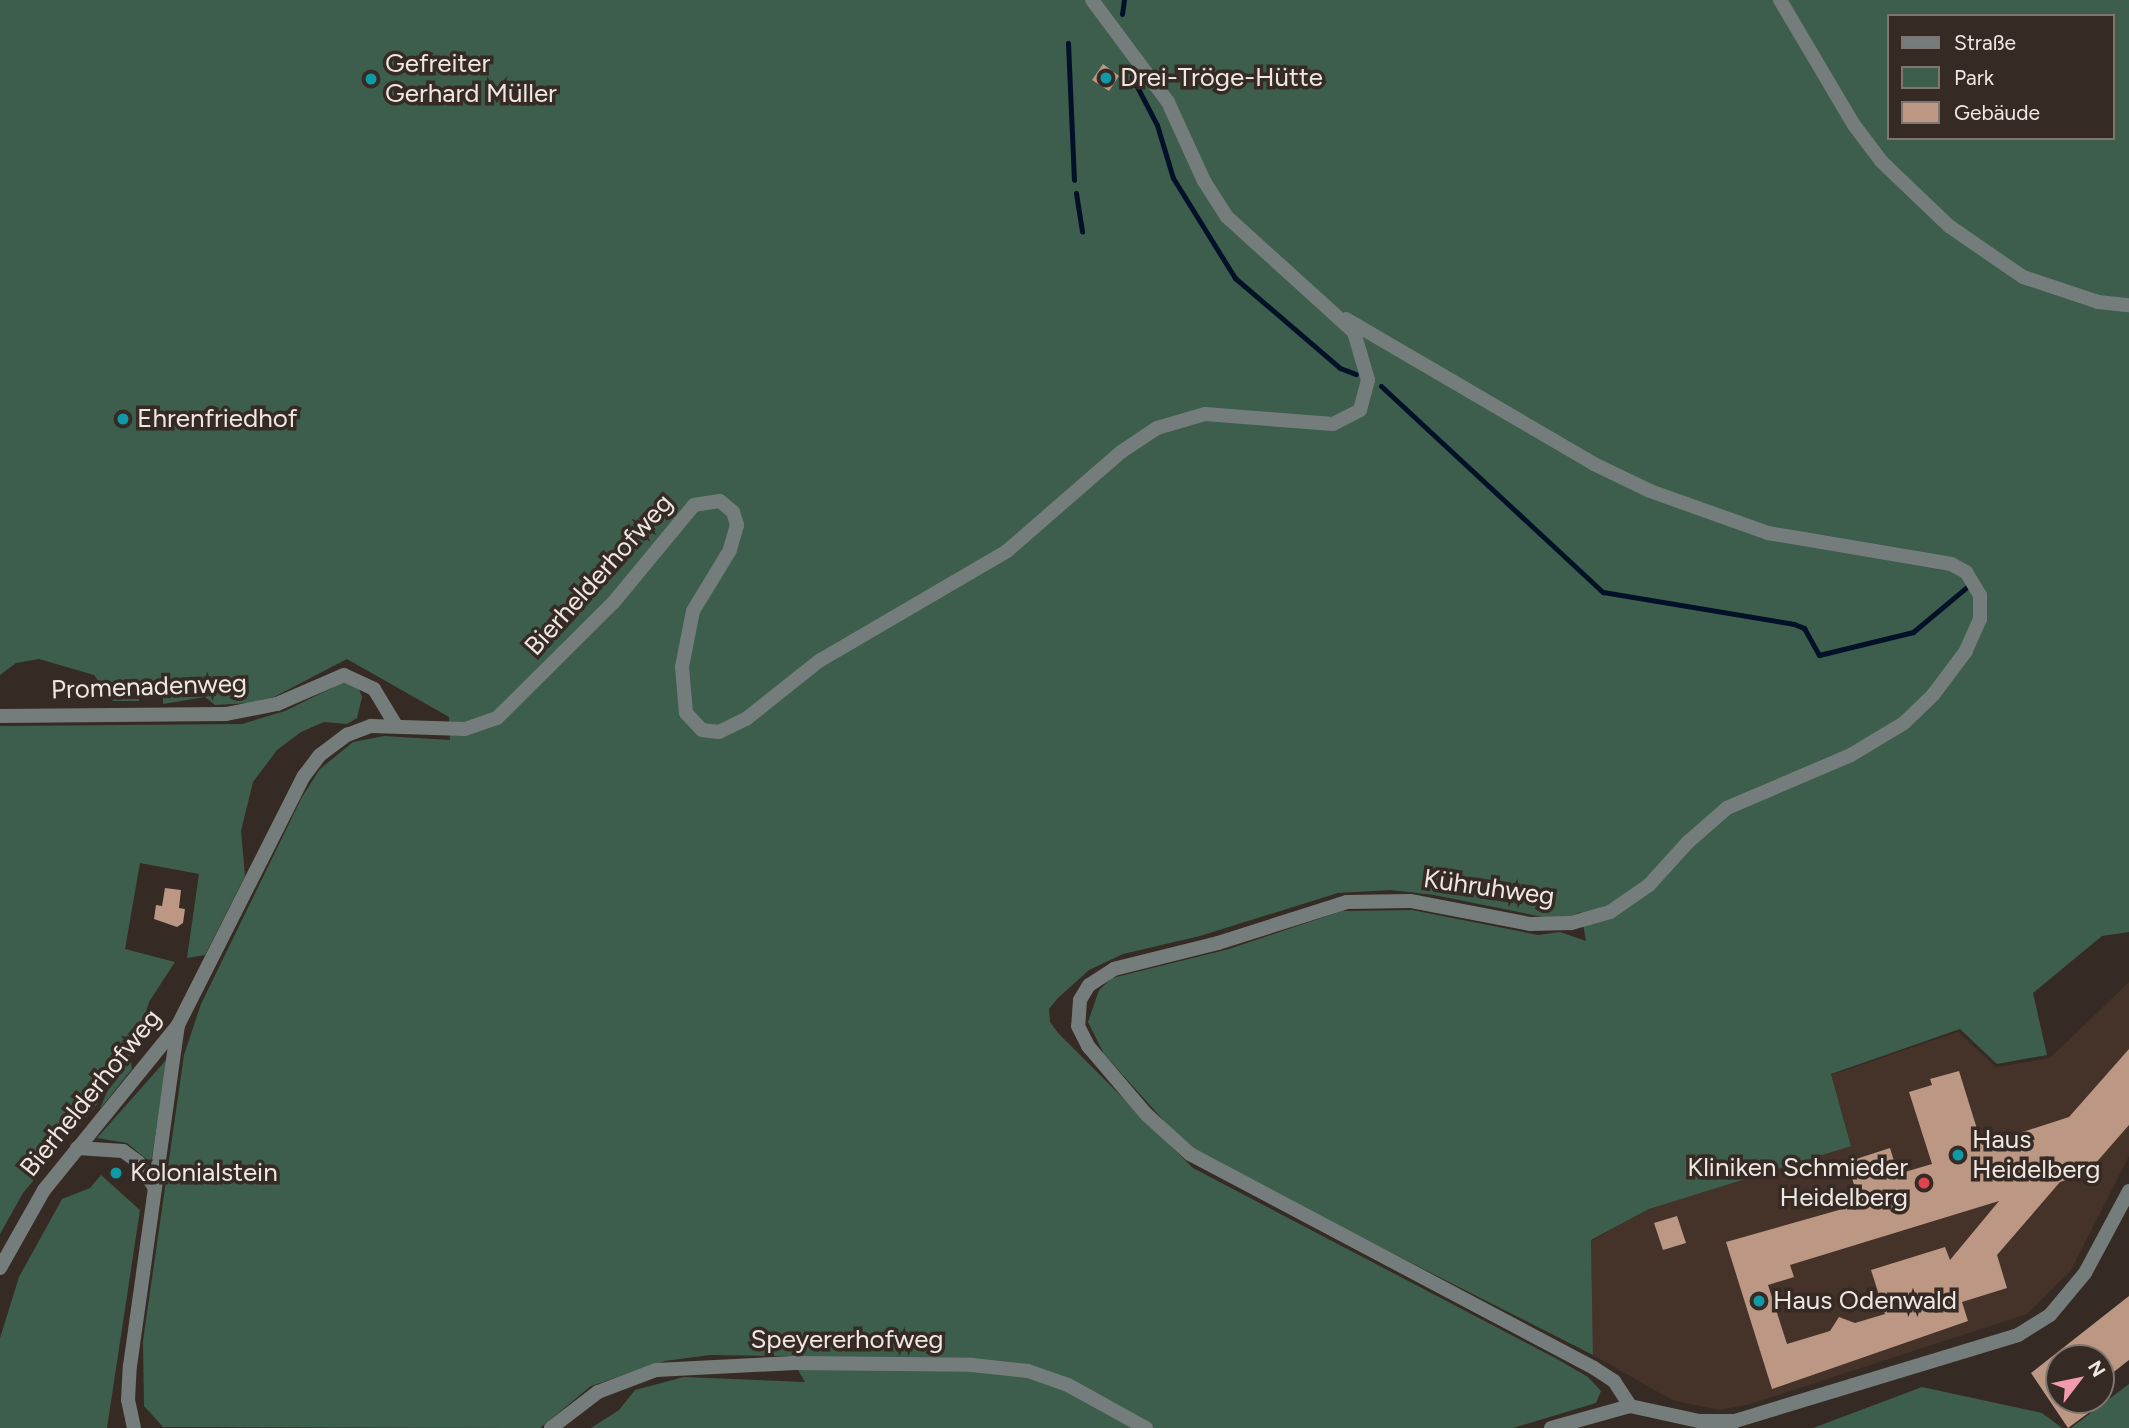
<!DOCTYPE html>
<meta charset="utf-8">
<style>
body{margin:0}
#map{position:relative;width:2129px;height:1428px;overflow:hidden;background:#362a24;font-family:Figtree,sans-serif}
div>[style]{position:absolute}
.built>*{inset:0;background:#453329}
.green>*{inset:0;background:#3d5e4c}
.stream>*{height:5px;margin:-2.5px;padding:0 2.5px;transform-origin:2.5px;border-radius:2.5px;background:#021127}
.building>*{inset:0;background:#bb9784}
.minor>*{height:14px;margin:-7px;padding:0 7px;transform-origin:7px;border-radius:7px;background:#757d7c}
.tertiary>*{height:14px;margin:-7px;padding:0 7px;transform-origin:7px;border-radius:7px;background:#757d7c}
.dots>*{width:19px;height:19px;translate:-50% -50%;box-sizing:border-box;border:4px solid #362a24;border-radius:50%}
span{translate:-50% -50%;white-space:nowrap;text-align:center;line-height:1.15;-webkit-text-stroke:7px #362a24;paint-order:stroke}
.poi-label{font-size:26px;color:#efe7e2}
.left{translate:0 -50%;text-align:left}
.right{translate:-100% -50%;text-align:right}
.street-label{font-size:26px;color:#efe7e2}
.legend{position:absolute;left:1887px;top:14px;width:228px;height:126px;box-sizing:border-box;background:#362a24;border:2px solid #807670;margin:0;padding:9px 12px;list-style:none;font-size:21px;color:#efe7e2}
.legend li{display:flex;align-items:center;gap:14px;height:35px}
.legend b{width:35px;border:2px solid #807670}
.north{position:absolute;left:2045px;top:1344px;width:70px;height:70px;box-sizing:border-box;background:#362a24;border:2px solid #807670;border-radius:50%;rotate:58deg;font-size:19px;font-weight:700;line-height:28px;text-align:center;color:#efe7e2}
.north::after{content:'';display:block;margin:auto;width:24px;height:32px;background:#f29aae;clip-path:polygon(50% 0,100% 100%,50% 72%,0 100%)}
</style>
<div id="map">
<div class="built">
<i style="clip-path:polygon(2129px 982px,2129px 1156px,2071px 1270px,2027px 1314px,1747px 1405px,1718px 1410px,1672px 1400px,1593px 1355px,1591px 1241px,1649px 1209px,1851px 1145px,1831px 1075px,1958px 1032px,1996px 1067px,2050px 1058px)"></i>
</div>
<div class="green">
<i style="clip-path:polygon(evenodd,0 0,2129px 0,2129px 932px,2102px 936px,2033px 993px,2047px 1055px,1997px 1064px,1960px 1029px,1831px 1074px,1851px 1146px,1649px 1209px,1591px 1240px,1593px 1355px,1234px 1173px,1182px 1141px,1104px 1054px,1088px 1022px,1099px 990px,1112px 978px,1229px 949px,1342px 911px,1412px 910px,1538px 935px,1560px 932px,1586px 941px,1581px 912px,1564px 919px,1548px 918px,1434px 895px,1391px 890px,1338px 893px,1200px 936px,1123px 954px,1089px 970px,1058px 998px,1049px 1009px,1050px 1022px,1059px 1034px,1193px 1168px,1557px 1359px,1588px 1377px,1601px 1391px,1596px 1403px,1513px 1428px,591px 1428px,619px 1410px,635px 1390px,684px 1377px,805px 1382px,790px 1356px,710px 1355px,665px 1361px,591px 1386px,540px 1428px,163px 1427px,144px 1406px,143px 1341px,184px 1055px,201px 1004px,302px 797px,320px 769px,353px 742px,384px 736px,450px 740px,449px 717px,347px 659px,274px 697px,249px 703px,215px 705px,205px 697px,163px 704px,163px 683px,140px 682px,139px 701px,113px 701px,94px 675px,39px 659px,16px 663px,0 675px,0 0,1889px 16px,2113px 16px,2113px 138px,1889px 138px,1889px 16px)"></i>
<i style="clip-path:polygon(344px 682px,359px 689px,362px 697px,357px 718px,347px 724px,324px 722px,301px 732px,277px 750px,253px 782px,241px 831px,245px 876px,205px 955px,187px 958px,199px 874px,140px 863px,125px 949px,175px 962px,149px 1002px,133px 1054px,115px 1068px,98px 1103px,23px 1193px,0 1234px,0 726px,242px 724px,285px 711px)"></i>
<i style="clip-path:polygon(167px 1059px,151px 1163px,127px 1143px,97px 1138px)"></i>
<i style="clip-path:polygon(131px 1062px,132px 1069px,100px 1109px,114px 1074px)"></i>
<i style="clip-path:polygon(101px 1175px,140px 1210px,107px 1428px,0 1428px,0 1338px,19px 1277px,62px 1199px,90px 1188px)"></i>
<i style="clip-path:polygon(2129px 1384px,2129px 1428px,2071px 1428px,2113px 1396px)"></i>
<i style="clip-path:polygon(1922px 1387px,2042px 1413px,2062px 1428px,1813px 1428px)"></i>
</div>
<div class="stream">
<i style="left:1122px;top:14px;width:14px;rotate:-82deg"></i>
<i style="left:1068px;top:43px;width:137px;rotate:87.5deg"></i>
<i style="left:1132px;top:77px;width:54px;rotate:62.5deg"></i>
<i style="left:1157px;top:125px;width:55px;rotate:73.2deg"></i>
<i style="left:1173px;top:178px;width:118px;rotate:58.2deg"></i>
<i style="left:1235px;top:278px;width:138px;rotate:40.6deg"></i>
<i style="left:1340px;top:368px;width:17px;rotate:21deg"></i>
<i style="left:1076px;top:193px;width:39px;rotate:81deg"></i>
<i style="left:1381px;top:386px;width:303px;rotate:42.9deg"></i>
<i style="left:1603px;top:592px;width:194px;rotate:9.5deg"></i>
<i style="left:1794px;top:624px;width:11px;rotate:22deg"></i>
<i style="left:1804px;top:628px;width:31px;rotate:61deg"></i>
<i style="left:1819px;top:655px;width:97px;rotate:-13.7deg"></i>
<i style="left:1913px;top:632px;width:72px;rotate:-39.9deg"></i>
</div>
<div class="building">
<i style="clip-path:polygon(1103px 64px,1119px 76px,1109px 91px,1092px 80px)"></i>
<i style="clip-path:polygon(165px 888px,181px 890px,179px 908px,185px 909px,183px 923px,177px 927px,154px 919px,156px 905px,162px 906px)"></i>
<i style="clip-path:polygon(evenodd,2129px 1049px,2129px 1125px,2087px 1173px,2060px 1182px,1997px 1255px,2007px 1288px,1962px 1302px,1968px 1321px,1772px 1389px,1726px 1242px,1860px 1204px,1847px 1162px,1890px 1148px,1898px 1174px,1932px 1164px,1909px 1092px,1932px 1085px,1930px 1079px,1959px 1071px,1982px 1145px,2069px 1117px,2129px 1049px,1999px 1201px,1950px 1260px,1945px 1247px,1871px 1270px,1885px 1314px,1855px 1323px,1839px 1317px,1830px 1331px,1787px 1344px,1768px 1285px,1794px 1277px,1790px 1265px,1999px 1201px)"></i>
<i style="clip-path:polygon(1677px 1216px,1686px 1243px,1663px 1250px,1654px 1223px)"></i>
<i style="clip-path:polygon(2129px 1296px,2129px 1360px,2101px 1382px,2101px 1358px,2059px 1358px,2059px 1400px,2106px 1400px,2068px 1428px,2031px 1373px)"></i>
</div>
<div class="minor">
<i style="left:1780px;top:0;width:145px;rotate:59.4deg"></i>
<i style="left:1854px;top:125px;width:46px;rotate:52.9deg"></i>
<i style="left:1882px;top:162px;width:93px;rotate:43.7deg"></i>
<i style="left:1949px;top:226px;width:90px;rotate:34.6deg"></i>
<i style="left:2023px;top:277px;width:79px;rotate:18.4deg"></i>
<i style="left:2098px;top:302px;width:31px;rotate:6deg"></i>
<i style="left:0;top:716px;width:226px;rotate:-0.5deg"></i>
<i style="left:226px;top:714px;width:52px;rotate:-11.1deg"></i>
<i style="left:277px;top:704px;width:73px;rotate:-23.4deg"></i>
<i style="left:344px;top:675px;width:33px;rotate:25deg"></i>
<i style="left:374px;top:689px;width:41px;rotate:59deg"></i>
<i style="left:551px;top:1428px;width:59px;rotate:-37.5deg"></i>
<i style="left:598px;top:1392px;width:62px;rotate:-20.8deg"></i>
<i style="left:656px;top:1370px;width:139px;rotate:-2.9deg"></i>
<i style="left:795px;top:1363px;width:177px;rotate:0.6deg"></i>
<i style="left:972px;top:1365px;width:56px;rotate:6.1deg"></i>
<i style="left:1028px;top:1371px;width:42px;rotate:19.3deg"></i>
<i style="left:1068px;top:1385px;width:89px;rotate:28.9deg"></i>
<i style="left:1551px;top:1428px;width:82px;rotate:-15.6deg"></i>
<i style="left:1630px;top:1406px;width:71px;rotate:12.3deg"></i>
<i style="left:1699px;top:1421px;width:36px"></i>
<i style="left:1735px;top:1421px;width:296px;rotate:-16.9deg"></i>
<i style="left:2018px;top:1335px;width:38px;rotate:-32deg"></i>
<i style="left:2050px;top:1315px;width:55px;rotate:-50.2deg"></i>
<i style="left:2085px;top:1273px;width:93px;rotate:-61.8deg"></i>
</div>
<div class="tertiary">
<i style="left:1346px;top:319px;width:287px;rotate:30.3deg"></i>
<i style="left:1594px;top:464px;width:62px;rotate:25.7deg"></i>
<i style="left:1650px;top:491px;width:125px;rotate:19.6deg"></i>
<i style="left:1768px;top:533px;width:186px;rotate:9.6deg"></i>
<i style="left:1951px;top:564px;width:17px;rotate:28deg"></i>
<i style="left:1966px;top:572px;width:27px;rotate:59deg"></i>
<i style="left:1980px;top:595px;width:24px;rotate:90deg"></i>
<i style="left:1980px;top:619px;width:35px;rotate:114deg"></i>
<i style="left:1966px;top:651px;width:55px;rotate:126.9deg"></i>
<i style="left:1933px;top:695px;width:40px;rotate:136deg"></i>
<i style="left:1904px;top:723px;width:62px;rotate:148.9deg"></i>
<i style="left:1851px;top:755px;width:135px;rotate:156.9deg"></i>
<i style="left:1727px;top:808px;width:52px;rotate:138.9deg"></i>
<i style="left:1688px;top:842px;width:58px;rotate:132.2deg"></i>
<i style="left:1649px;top:885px;width:47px;rotate:145.3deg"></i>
<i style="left:1610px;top:912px;width:41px;rotate:164.2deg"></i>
<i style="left:1571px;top:923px;width:41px;rotate:178.6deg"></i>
<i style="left:1530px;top:924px;width:122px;rotate:-169.1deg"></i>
<i style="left:1410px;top:901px;width:63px;rotate:179.1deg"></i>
<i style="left:1347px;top:902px;width:135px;rotate:162.4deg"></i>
<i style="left:1218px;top:943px;width:107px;rotate:166deg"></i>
<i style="left:1114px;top:969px;width:30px;rotate:147deg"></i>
<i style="left:1089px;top:985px;width:17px;rotate:121deg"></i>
<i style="left:1080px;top:1000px;width:26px;rotate:94deg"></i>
<i style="left:1078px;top:1026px;width:22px;rotate:63deg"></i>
<i style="left:1088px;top:1046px;width:91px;rotate:49.5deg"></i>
<i style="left:1147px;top:1115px;width:58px;rotate:42.2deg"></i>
<i style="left:1190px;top:1154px;width:457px;rotate:27.9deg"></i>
<i style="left:1594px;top:1368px;width:24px;rotate:33deg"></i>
<i style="left:1614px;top:1381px;width:30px;rotate:57deg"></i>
<i style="left:77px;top:1148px;width:46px;rotate:3.7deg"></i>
<i style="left:123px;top:1151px;width:19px;rotate:36deg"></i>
<i style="left:138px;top:1162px;width:31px;rotate:57deg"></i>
<i style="left:0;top:1268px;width:90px;rotate:-60.6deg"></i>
<i style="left:44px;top:1190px;width:213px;rotate:-50.9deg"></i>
<i style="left:178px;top:1025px;width:279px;rotate:-63.2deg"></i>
<i style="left:304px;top:776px;width:26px;rotate:-53deg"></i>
<i style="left:320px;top:755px;width:34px;rotate:-37deg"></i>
<i style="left:347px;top:735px;width:26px;rotate:-21deg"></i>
<i style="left:371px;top:726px;width:94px;rotate:1.8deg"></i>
<i style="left:465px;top:729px;width:34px;rotate:-19deg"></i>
<i style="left:497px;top:718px;width:163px;rotate:-44.8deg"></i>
<i style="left:613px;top:603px;width:127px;rotate:-50.4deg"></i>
<i style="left:694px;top:505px;width:26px;rotate:-9deg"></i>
<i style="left:720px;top:501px;width:17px;rotate:40deg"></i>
<i style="left:733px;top:512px;width:14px;rotate:73deg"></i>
<i style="left:737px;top:525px;width:26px;rotate:106deg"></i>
<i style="left:730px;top:550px;width:71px;rotate:121.2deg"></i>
<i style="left:693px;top:611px;width:57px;rotate:101.1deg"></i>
<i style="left:682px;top:667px;width:46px;rotate:85deg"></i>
<i style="left:686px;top:713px;width:23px;rotate:47deg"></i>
<i style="left:702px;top:730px;width:17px;rotate:7deg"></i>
<i style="left:719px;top:732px;width:30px;rotate:-26deg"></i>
<i style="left:746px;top:719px;width:93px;rotate:-38.5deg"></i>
<i style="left:819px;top:661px;width:218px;rotate:-30.3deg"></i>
<i style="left:1007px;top:551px;width:151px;rotate:-41deg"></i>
<i style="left:1121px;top:452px;width:43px;rotate:-33.7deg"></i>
<i style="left:1157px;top:428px;width:50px;rotate:-16.3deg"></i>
<i style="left:1205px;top:414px;width:128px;rotate:4.5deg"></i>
<i style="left:1333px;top:424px;width:30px;rotate:-27deg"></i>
<i style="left:1360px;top:410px;width:31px;rotate:-75deg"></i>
<i style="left:1368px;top:380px;width:50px;rotate:-106.3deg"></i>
<i style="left:1354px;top:332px;width:171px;rotate:-137.8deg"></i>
<i style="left:1227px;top:217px;width:43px;rotate:-122.6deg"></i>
<i style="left:1204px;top:181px;width:87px;rotate:-114.5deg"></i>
<i style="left:1168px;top:102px;width:127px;rotate:-126.7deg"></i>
<i style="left:134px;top:1428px;width:29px;rotate:-102deg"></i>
<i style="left:128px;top:1400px;width:34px;rotate:-87deg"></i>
<i style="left:130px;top:1366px;width:343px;rotate:-82deg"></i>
</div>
<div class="dots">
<i style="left:1106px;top:78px;background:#0f9aa8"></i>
<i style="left:371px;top:79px;background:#0f9aa8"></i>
<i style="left:123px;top:419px;background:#0f9aa8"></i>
<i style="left:1958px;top:1155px;background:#0f9aa8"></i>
<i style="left:116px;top:1173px;background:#0f9aa8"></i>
<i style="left:1924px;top:1183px;background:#e0444e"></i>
<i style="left:1759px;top:1301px;background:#0f9aa8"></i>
</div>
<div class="poi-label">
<span class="left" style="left:385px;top:79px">Gefreiter<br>Gerhard Müller</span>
<span class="left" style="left:1120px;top:78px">Drei-Tröge-Hütte</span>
<span class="left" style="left:137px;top:419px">Ehrenfriedhof</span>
<span class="left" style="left:1972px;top:1155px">Haus<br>Heidelberg</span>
<span class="right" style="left:1908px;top:1183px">Kliniken Schmieder<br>Heidelberg</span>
<span class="left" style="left:130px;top:1173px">Kolonialstein</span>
<span class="left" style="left:1773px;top:1301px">Haus Odenwald</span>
</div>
<div class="street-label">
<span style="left:599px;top:575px;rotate:-48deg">Bierhelderhofweg</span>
<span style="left:149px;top:687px;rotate:-2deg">Promenadenweg</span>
<span style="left:1489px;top:888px;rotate:8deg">Kühruhweg</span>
<span style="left:91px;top:1093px;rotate:-51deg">Bierhelderhofweg</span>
<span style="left:847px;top:1340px">Speyererhofweg</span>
</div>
<ul class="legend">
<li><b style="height:9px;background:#757d7c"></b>Straße</li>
<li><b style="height:19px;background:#3d5e4c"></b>Park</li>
<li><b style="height:19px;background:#bb9784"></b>Gebäude</li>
</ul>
<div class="north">N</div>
</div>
